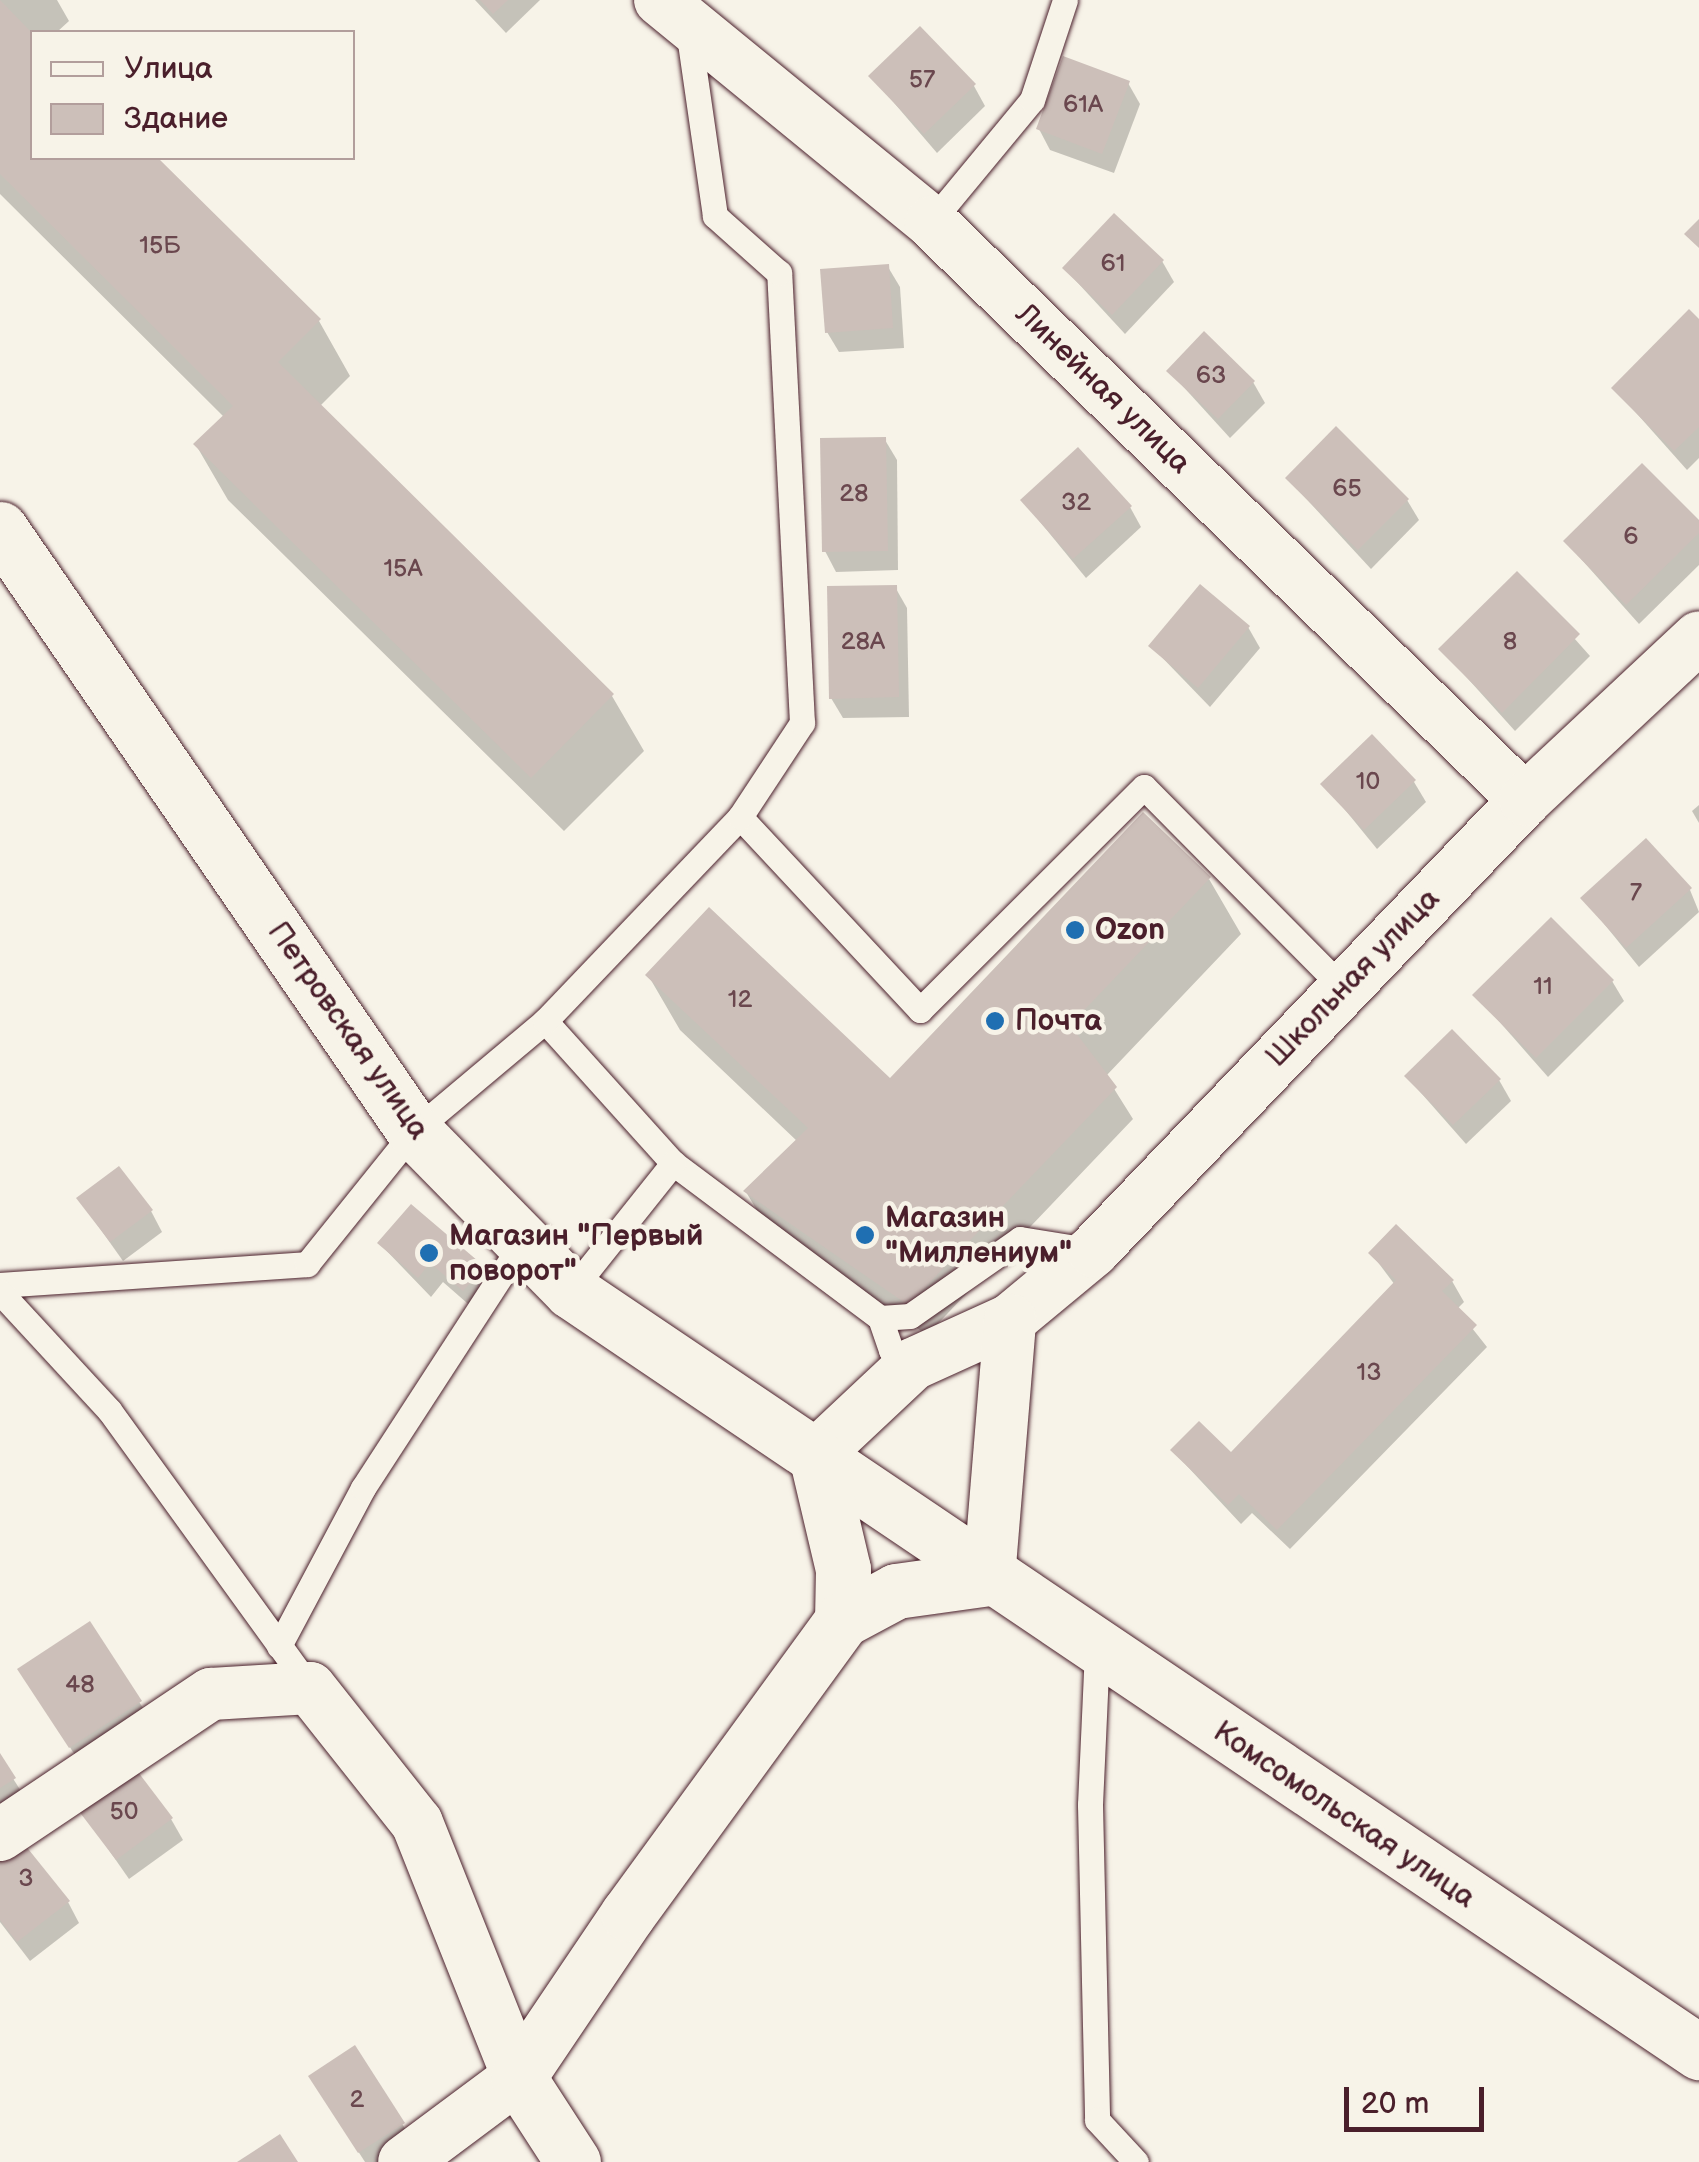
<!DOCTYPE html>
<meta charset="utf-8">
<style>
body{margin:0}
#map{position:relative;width:1699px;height:2162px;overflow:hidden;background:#f7f3e8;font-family:"Balsamiq Sans",sans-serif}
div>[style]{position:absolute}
.shadow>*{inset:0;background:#0003}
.building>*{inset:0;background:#ccbfb9}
.roads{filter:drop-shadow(0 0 2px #4a1f2b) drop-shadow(0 0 2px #4a1f2b)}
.lane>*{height:25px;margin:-12.5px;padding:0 12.5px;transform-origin:12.5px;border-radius:12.5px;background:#f7f3e8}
.street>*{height:52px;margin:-26px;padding:0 26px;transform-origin:26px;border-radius:26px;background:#f7f3e8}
.secondary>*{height:55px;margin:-27.5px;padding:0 27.5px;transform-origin:27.5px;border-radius:27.5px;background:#f7f3e8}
.dots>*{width:28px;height:28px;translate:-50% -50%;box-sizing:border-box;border:5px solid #f7f3e8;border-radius:50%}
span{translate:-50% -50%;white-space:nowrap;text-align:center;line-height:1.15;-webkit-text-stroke:9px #f7f3e8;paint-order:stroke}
.number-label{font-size:25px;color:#6a474e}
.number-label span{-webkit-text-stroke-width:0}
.street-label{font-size:30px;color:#4a1f2b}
.poi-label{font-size:30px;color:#4a1f2b;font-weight:700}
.left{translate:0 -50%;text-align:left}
.legend{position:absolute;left:30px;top:30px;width:325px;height:130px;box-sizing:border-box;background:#f7f3e8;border:2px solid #b29e9c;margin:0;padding:12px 18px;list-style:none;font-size:30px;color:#4a1f2b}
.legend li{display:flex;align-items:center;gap:20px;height:50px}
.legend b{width:50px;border:2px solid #b29e9c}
.scale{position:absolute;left:1344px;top:2087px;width:140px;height:45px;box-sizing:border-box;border:5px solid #4a1f2b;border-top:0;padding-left:12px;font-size:30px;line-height:35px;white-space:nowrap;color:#4a1f2b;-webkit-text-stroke:8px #f7f3e8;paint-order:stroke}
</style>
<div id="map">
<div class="shadow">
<i style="clip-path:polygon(0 0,57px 0,69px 21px,57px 32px,32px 32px,32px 158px,154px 158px,319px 321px,350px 376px,319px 407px,612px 696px,644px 751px,564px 831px,228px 500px,196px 445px,224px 417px,0 194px)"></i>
<i style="clip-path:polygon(475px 0,540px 0,506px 33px)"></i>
<i style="clip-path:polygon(871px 76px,974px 86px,985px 106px,937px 153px)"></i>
<i style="clip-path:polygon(1128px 83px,1140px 104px,1114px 173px,1050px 150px,1039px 129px)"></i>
<i style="clip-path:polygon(1162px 261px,1174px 282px,1125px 334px,1065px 269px)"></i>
<i style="clip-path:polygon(888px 267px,900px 287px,904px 348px,839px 352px,827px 332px)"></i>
<i style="clip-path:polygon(1699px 322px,1699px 458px,1687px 470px,1614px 388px)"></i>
<i style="clip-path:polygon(1169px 371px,1253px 382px,1265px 403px,1230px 438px)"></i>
<i style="clip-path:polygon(885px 440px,897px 460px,898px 570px,836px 572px,825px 551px)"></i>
<i style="clip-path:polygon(1288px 479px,1407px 500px,1419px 520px,1371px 569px)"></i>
<i style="clip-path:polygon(1023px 501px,1130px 507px,1141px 527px,1086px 578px)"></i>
<i style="clip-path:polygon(1699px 523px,1699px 565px,1639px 624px,1566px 542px)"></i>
<i style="clip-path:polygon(1517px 574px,1590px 656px,1515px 731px,1442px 650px)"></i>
<i style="clip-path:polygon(895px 587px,907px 608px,909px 717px,843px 718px,831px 698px)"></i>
<i style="clip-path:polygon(1248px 627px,1260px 648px,1210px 707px,1151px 646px)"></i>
<i style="clip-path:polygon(1414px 782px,1426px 802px,1377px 849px,1324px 784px)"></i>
<i style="clip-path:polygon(1699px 805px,1699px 823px,1692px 811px)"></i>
<i style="clip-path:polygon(1209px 879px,1241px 934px,1106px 1076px,1133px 1119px,927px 1335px,764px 1222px,746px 1192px,798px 1142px,680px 1030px,648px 975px,890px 1082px)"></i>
<i style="clip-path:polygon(1690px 890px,1699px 912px,1639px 967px,1584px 899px)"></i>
<i style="clip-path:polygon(1612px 981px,1624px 1001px,1548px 1077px,1476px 995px)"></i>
<i style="clip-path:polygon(1407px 1077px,1499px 1080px,1511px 1101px,1466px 1144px)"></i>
<i style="clip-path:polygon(79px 1199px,151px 1211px,162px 1232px,123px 1261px)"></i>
<i style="clip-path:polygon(380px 1244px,483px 1268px,494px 1288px,475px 1310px,443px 1282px,431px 1297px)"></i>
<i style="clip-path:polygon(1371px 1253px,1452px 1281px,1464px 1302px,1457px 1309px,1487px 1347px,1290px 1549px,1252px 1513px,1241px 1524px,1173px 1451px,1231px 1455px,1395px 1285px)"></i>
<i style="clip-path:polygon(89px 1624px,152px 1722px,83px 1767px,32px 1690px)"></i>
<i style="clip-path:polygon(0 1758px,26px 1799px,0 1816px)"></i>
<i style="clip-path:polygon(79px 1807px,171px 1819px,183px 1840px,129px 1879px)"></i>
<i style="clip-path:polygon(0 1860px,68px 1902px,79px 1923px,30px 1961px,0 1922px)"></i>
<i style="clip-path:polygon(354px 2049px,415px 2144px,387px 2162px,365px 2162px,323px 2097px)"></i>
</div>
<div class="building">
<i style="clip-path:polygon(0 0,32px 33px,32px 158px,158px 158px,321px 319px,278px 362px,614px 694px,531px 778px,193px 444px,233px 406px,0 174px)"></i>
<i style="clip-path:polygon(480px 0,508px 0,493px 14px)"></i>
<i style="clip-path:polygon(920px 26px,976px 84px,924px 134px,868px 76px)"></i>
<i style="clip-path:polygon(1063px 56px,1130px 81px,1102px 154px,1036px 129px)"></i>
<i style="clip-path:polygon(1114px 213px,1164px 260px,1112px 315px,1062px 268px)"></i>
<i style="clip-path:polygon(1699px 219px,1699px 248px,1684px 234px)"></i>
<i style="clip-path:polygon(889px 264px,893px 328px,825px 333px,820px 269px)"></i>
<i style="clip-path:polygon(1689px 309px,1699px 319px,1699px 427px,1674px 451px,1611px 388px)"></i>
<i style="clip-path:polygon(1204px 331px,1255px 381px,1218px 419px,1166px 371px)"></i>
<i style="clip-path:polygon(1336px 426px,1409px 499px,1358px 550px,1285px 478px)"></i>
<i style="clip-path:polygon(886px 437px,888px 551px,822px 552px,820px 438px)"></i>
<i style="clip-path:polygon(1078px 447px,1132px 506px,1073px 559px,1020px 500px)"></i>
<i style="clip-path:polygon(1642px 463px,1699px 520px,1699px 533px,1626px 605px,1563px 541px)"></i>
<i style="clip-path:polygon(1517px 571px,1580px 634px,1502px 713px,1438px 649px)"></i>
<i style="clip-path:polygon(1200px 584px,1250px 626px,1198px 688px,1148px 646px)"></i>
<i style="clip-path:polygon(897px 585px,899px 697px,829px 699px,827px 586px)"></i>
<i style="clip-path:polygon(1372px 734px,1416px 780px,1364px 830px,1320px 784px)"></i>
<i style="clip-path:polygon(1143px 812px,1211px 877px,1070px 1025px,1117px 1087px,908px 1305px,743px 1191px,808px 1128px,645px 975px,709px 907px,890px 1078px)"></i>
<i style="clip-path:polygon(1646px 838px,1692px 888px,1626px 948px,1580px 898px)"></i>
<i style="clip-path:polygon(1551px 917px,1614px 980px,1536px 1058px,1472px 995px)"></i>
<i style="clip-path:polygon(1452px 1029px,1501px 1079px,1453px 1125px,1404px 1076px)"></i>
<i style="clip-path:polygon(119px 1166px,153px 1210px,110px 1242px,76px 1198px)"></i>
<i style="clip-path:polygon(411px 1204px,485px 1267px,463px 1291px,430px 1263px,418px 1278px,377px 1243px)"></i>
<i style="clip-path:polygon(1396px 1224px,1454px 1280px,1442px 1291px,1477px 1325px,1277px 1530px,1239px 1494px,1228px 1505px,1170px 1450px,1199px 1421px,1231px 1452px,1396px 1280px,1368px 1253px)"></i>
<i style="clip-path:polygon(90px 1621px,142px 1701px,69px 1748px,17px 1669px)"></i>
<i style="clip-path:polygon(0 1753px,16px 1778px,0 1788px)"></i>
<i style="clip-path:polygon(132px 1764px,173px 1818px,116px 1860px,75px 1806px)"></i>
<i style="clip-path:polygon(21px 1840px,70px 1901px,17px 1942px,0 1920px,0 1857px)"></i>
<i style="clip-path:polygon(355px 2045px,405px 2123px,358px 2153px,308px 2076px)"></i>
<i style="clip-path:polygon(280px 2134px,298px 2162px,237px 2162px)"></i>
</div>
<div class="roads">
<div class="lane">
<i style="left:931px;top:222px;width:158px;rotate:-50.4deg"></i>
<i style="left:1032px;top:100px;width:105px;rotate:-71.7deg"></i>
<i style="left:740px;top:817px;width:264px;rotate:47deg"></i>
<i style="left:920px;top:1010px;width:316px;rotate:-44.9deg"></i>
<i style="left:1144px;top:787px;width:281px;rotate:45.3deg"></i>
<i style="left:545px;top:1021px;width:191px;rotate:48deg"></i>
<i style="left:673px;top:1163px;width:259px;rotate:36.8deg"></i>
<i style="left:880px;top:1318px;width:30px;rotate:-4deg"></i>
<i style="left:910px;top:1316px;width:134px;rotate:-35deg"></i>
<i style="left:1020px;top:1239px;width:74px;rotate:9.3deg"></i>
<i style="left:0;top:1285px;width:308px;rotate:-3.9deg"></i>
<i style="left:307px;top:1264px;width:171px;rotate:-51.2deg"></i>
<i style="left:414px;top:1131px;width:171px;rotate:-40deg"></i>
<i style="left:545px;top:1021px;width:282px;rotate:-46.3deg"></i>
<i style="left:740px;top:817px;width:113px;rotate:-56.6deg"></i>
<i style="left:802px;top:723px;width:451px;rotate:-92.9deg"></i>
<i style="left:779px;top:273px;width:86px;rotate:-138.3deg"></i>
<i style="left:715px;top:216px;width:189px;rotate:-98.2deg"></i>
<i style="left:571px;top:1291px;width:164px;rotate:-51.4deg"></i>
<i style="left:0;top:1292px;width:161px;rotate:47.3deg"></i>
<i style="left:109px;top:1410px;width:343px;rotate:54.1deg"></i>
<i style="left:880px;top:1318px;width:34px;rotate:71deg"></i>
<i style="left:891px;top:1350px;width:26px;rotate:32deg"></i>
<i style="left:279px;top:1646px;width:179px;rotate:-62deg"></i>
<i style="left:363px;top:1488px;width:293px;rotate:-57deg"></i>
<i style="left:1097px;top:1650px;width:155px;rotate:92.6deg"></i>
<i style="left:1090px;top:1805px;width:315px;rotate:88.7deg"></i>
<i style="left:1097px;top:2120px;width:57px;rotate:47.1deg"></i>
</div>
<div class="street">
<i style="left:660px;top:0;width:350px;rotate:39.3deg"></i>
<i style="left:931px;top:222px;width:829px;rotate:44.22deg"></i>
<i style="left:816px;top:1455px;width:133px;rotate:-43.2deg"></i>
<i style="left:913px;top:1364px;width:107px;rotate:-24.4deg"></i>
<i style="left:1010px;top:1320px;width:108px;rotate:-39.7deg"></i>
<i style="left:1093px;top:1251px;width:625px;rotate:-46.23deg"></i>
<i style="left:1525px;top:800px;width:238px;rotate:-43.1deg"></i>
<i style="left:989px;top:1578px;width:259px;rotate:-85.3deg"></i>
<i style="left:0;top:1835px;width:254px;rotate:-33.8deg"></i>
<i style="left:211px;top:1694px;width:99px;rotate:-3.5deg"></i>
<i style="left:310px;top:1688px;width:172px;rotate:51.6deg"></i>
<i style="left:417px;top:1823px;width:273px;rotate:68.3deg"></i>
<i style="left:518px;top:2077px;width:142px;rotate:143.3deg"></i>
</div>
<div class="secondary">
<i style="left:0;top:529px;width:731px;rotate:55.48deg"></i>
<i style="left:414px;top:1131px;width:224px;rotate:45.5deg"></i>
<i style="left:571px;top:1291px;width:1361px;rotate:34.01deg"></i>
<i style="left:816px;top:1455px;width:117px;rotate:76.7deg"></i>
<i style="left:843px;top:1569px;width:51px;rotate:91.1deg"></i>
<i style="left:573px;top:2162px;width:101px;rotate:-122.9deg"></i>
<i style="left:518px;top:2077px;width:197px;rotate:-56deg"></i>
<i style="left:628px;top:1914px;width:364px;rotate:-53.9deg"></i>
<i style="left:842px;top:1620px;width:61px;rotate:-28.2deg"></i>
<i style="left:896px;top:1591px;width:94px;rotate:-8deg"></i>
</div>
</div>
<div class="dots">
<i style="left:1075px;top:930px;background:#1f6fb2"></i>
<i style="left:995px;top:1021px;background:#1f6fb2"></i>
<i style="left:865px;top:1235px;background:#1f6fb2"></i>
<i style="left:429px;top:1253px;background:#1f6fb2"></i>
</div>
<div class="number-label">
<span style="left:922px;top:80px">57</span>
<span style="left:1083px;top:105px">61А</span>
<span style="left:160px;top:246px">15Б</span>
<span style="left:1113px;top:264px">61</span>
<span style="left:1211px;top:376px">63</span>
<span style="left:1347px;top:489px">65</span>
<span style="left:854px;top:494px">28</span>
<span style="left:1076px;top:503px">32</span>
<span style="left:1631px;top:537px">6</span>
<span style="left:403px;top:569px">15А</span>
<span style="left:863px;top:642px">28А</span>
<span style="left:1510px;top:642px">8</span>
<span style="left:1368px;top:782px">10</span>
<span style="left:1636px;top:893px">7</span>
<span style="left:1543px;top:987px">11</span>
<span style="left:740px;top:1000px">12</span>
<span style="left:1369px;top:1373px">13</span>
<span style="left:80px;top:1685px">48</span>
<span style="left:124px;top:1812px">50</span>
<span style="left:26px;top:1879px">3</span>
<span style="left:357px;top:2100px">2</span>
</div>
<div class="street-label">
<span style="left:1103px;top:389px;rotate:44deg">Линейная улица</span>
<span style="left:1353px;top:978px;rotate:-46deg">Школьная улица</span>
<span style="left:348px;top:1031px;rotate:55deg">Петровская улица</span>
<span style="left:1344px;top:1815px;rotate:34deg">Комсомольская улица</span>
</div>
<div class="poi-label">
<span class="left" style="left:1095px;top:930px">Ozon</span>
<span class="left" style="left:1015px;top:1021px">Почта</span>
<span class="left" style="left:885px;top:1235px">Магазин<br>"Миллениум"</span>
<span class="left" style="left:449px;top:1253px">Магазин "Первый<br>поворот"</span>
</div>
<ul class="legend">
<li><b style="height:12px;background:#f7f3e8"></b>Улица</li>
<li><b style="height:28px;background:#ccbfb9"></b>Здание</li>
</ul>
<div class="scale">20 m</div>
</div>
